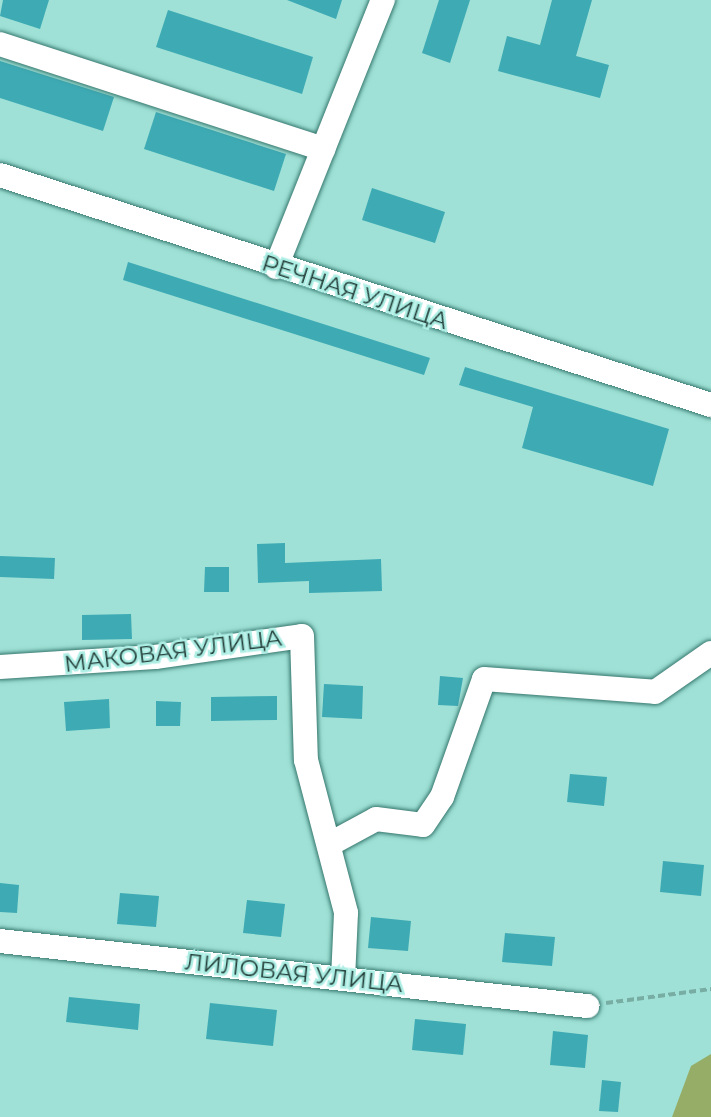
<!DOCTYPE html>
<meta charset="utf-8">
<style>
body{margin:0}
#map{position:relative;width:711px;height:1117px;overflow:hidden;background:#9fe1d6;font-family:Montserrat,sans-serif}
div>[style]{position:absolute}
.forest>*{inset:0;background:#96ad67}
.building>*{inset:0;background:#3eaab4}
.path>*{height:3.5px;margin-top:-1.75px;transform-origin:0;background:repeating-linear-gradient(90deg,#78ada4 0 7px,transparent 0 10.5px)}
.roads{filter:drop-shadow(0 0 2px #36776e) drop-shadow(0 0 2px #36776e)}
.minor>*{height:24px;margin:-12px;padding:0 12px;transform-origin:12px;border-radius:12px;background:#fff}
span{translate:-50% -50%;white-space:nowrap;text-align:center;line-height:1.15;-webkit-text-stroke:5px #aceee4;paint-order:stroke}
.street-label{font-size:23px;color:#25403b}
</style>
<div id="map">
<div class="forest">
<i style="clip-path:polygon(711px 1054px,711px 1117px,672px 1117px,691px 1066px)"></i>
</div>
<div class="building">
<i style="clip-path:polygon(3px 0,49px 0,40px 29px,0 16px)"></i>
<i style="clip-path:polygon(287px 0,342px 0,336px 19px)"></i>
<i style="clip-path:polygon(439px 0,470px 0,450px 63px,422px 53px)"></i>
<i style="clip-path:polygon(552px 0,592px 0,576px 56px,609px 65px,600px 98px,498px 71px,507px 36px,540px 45px)"></i>
<i style="clip-path:polygon(168px 10px,313px 57px,302px 94px,156px 47px)"></i>
<i style="clip-path:polygon(0 61px,114px 97px,103px 131px,0 98px)"></i>
<i style="clip-path:polygon(156px 112px,286px 154px,274px 191px,144px 149px)"></i>
<i style="clip-path:polygon(372px 188px,445px 212px,435px 243px,362px 220px)"></i>
<i style="clip-path:polygon(128px 262px,430px 358px,424px 375px,123px 280px)"></i>
<i style="clip-path:polygon(465px 367px,669px 429px,653px 486px,522px 448px,533px 407px,459px 385px)"></i>
<i style="clip-path:polygon(285px 543px,285px 563px,381px 559px,382px 591px,309px 593px,309px 581px,258px 583px,257px 544px)"></i>
<i style="clip-path:polygon(0 556px,55px 558px,54px 579px,0 577px)"></i>
<i style="clip-path:polygon(205px 567px,229px 567px,229px 592px,204px 592px)"></i>
<i style="clip-path:polygon(131px 614px,132px 639px,82px 640px,82px 615px)"></i>
<i style="clip-path:polygon(440px 676px,463px 678px,458px 706px,438px 705px)"></i>
<i style="clip-path:polygon(324px 684px,363px 686px,362px 719px,322px 717px)"></i>
<i style="clip-path:polygon(277px 696px,277px 720px,211px 721px,211px 697px)"></i>
<i style="clip-path:polygon(109px 699px,110px 728px,66px 731px,64px 702px)"></i>
<i style="clip-path:polygon(156px 701px,181px 702px,180px 726px,156px 726px)"></i>
<i style="clip-path:polygon(570px 774px,607px 777px,604px 806px,567px 802px)"></i>
<i style="clip-path:polygon(663px 861px,704px 865px,701px 896px,660px 892px)"></i>
<i style="clip-path:polygon(0 883px,19px 885px,17px 913px,0 912px)"></i>
<i style="clip-path:polygon(120px 893px,159px 896px,156px 927px,117px 924px)"></i>
<i style="clip-path:polygon(247px 900px,285px 904px,281px 937px,243px 933px)"></i>
<i style="clip-path:polygon(371px 917px,411px 921px,408px 951px,368px 948px)"></i>
<i style="clip-path:polygon(505px 933px,555px 937px,552px 966px,502px 962px)"></i>
<i style="clip-path:polygon(69px 997px,140px 1004px,138px 1030px,66px 1022px)"></i>
<i style="clip-path:polygon(210px 1003px,277px 1010px,273px 1046px,206px 1039px)"></i>
<i style="clip-path:polygon(415px 1019px,466px 1024px,463px 1055px,412px 1050px)"></i>
<i style="clip-path:polygon(553px 1031px,588px 1035px,585px 1068px,550px 1065px)"></i>
<i style="clip-path:polygon(602px 1080px,621px 1082px,618px 1112px,599px 1111px)"></i>
</div>
<div class="path">
<i style="left:606px;top:1003px;width:106px;rotate:-7.6deg"></i>
</div>
<div class="roads">
<div class="minor">
<i style="left:0;top:44px;width:340px;rotate:18deg"></i>
<i style="left:0;top:175px;width:747px;rotate:17.93deg"></i>
<i style="left:276px;top:267px;width:288px;rotate:-68.2deg"></i>
<i style="left:0;top:667px;width:155px;rotate:-3.7deg"></i>
<i style="left:155px;top:657px;width:148px;rotate:-8.1deg"></i>
<i style="left:302px;top:636px;width:124px;rotate:88.2deg"></i>
<i style="left:306px;top:760px;width:158px;rotate:75.3deg"></i>
<i style="left:346px;top:913px;width:65px;rotate:92.6deg"></i>
<i style="left:330px;top:844px;width:52px;rotate:-28.5deg"></i>
<i style="left:376px;top:819px;width:47px;rotate:7.3deg"></i>
<i style="left:423px;top:825px;width:34px;rotate:-56deg"></i>
<i style="left:442px;top:797px;width:125px;rotate:-70.4deg"></i>
<i style="left:484px;top:679px;width:171px;rotate:4.3deg"></i>
<i style="left:655px;top:692px;width:68px;rotate:-34.9deg"></i>
<i style="left:0;top:941px;width:591px;rotate:6.32deg"></i>
</div>
</div>
<div class="street-label">
<span style="left:355px;top:292px;rotate:18deg">РЕЧНАЯ УЛИЦА</span>
<span style="left:173px;top:651px;rotate:-7deg">МАКОВАЯ УЛИЦА</span>
<span style="left:294px;top:973px;rotate:6deg">ЛИЛОВАЯ УЛИЦА</span>
</div>
</div>
